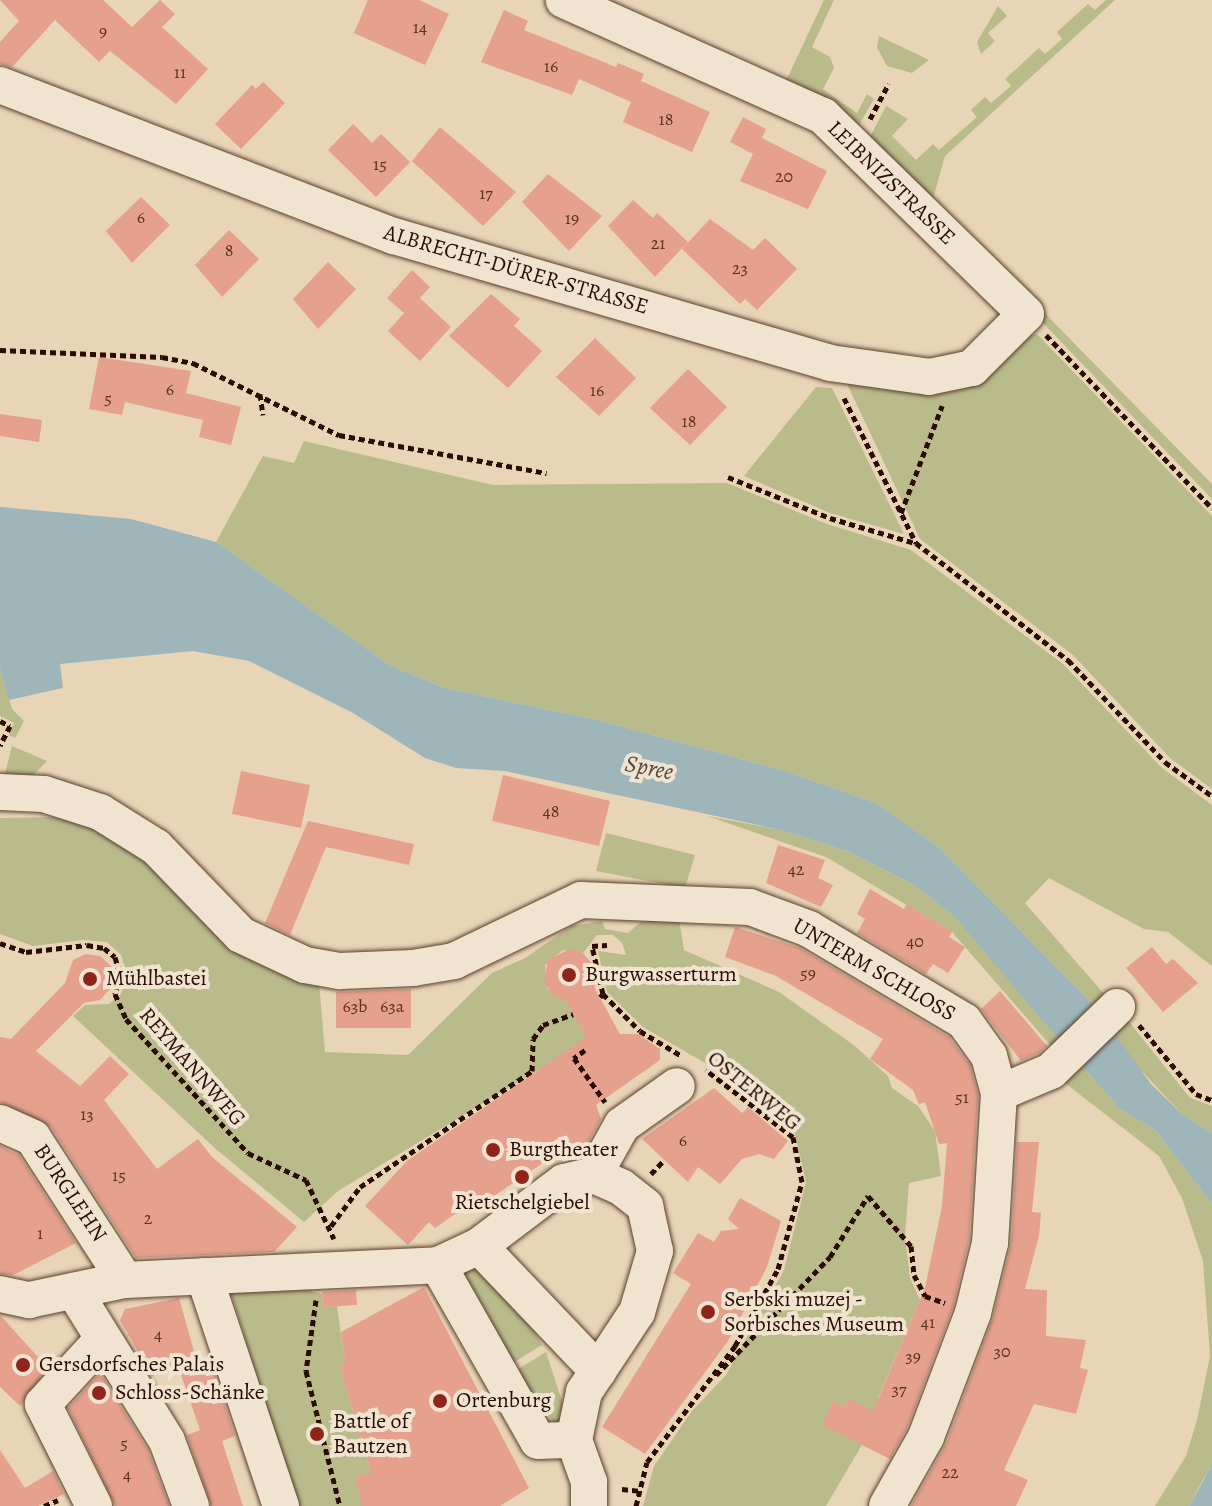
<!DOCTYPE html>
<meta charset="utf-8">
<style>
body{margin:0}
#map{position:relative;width:1212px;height:1506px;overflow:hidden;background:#e8d4b6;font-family:Alegreya,serif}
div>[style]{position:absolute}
.green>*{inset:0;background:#babb8b}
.water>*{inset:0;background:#9eb5ba}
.building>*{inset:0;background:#e5a08e}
.path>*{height:5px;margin-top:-2.5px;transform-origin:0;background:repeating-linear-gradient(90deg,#2a0d00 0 6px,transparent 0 10px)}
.roads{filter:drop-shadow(0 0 2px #5a3f2e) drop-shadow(0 0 2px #5a3f2e)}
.minor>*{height:36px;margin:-18px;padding:0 18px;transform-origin:18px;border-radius:18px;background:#f0e3d0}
.dots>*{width:22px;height:22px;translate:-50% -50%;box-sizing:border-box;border:4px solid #f0e3d0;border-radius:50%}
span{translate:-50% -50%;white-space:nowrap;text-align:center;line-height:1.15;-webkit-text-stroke:8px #f0e3d0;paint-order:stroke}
.number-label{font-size:18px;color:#593224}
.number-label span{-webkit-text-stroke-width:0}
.street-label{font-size:22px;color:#2a0d00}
.poi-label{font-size:22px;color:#2a0d00}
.left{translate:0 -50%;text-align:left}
.water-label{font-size:24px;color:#534841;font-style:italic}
</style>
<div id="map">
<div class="green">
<i style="clip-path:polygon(824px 0,834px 0,812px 47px,830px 57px,834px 68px,823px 89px,857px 113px,867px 94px,874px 99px,856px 130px,784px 85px)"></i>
<i style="clip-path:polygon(1106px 0,1115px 0,945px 156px,933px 199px,1212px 484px,1212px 499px,868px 141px,886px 106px,908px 119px,892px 136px,916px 160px,933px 144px,939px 150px,977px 117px,971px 110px,985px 97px,991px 103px,1011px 86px,1005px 79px,1039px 48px,1045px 54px,1062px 39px,1057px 32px,1088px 4px,1095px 10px)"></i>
<i style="clip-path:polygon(998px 6px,1007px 16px,988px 33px,995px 41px,981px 54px,977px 42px)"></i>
<i style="clip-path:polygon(879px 36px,929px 60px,912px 73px,887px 66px,877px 48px)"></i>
<i style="clip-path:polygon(1037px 334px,1212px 516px,1212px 789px,1170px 758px,1073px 655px,920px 539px,842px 373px,930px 386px,1017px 338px)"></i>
<i style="clip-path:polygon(816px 387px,832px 388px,904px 534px,830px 513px,744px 476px)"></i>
<i style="clip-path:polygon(304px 441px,493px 485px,727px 483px,827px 524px,911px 550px,1063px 664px,1161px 767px,1212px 805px,1212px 966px,1168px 932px,1144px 929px,1049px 878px,1025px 903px,1111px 1002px,1101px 1013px,940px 848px,876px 803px,782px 770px,597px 720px,445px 688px,391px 666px,216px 542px,263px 456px,294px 463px)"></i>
<i style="clip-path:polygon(0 668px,12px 709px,24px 721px,15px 738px,9px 735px,14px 723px,0 716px)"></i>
<i style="clip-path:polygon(12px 746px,47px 761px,24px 785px,9px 782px,5px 773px)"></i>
<i style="clip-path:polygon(707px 816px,781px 830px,847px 851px,916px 886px,955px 917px,1012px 979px,1065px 1047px,1058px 1054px,952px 932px,826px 857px)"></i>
<i style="clip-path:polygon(53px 817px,99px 827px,319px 982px,325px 1052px,408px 1055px,492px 973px,525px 958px,571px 926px,602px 921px,605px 929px,628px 933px,644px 919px,679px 919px,684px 950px,779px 992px,855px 1046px,888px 1076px,892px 1088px,918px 1106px,935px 1131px,941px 1176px,909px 1183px,905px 1237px,910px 1278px,920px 1300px,878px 1398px,883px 1409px,826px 1506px,643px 1506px,654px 1466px,692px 1411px,726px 1375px,784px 1270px,806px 1182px,795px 1134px,705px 1063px,643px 1027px,607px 992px,598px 951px,626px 955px,622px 943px,613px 935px,597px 935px,583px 953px,563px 950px,545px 965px,547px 989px,566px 1001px,588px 1040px,338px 1191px,304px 1222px,217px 1150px,73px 1016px,85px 1005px,109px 1004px,121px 994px,127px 974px,121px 955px,107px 942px,83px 940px,33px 946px,0 934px,0 818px)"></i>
<i style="clip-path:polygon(606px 833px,695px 855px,685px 888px,596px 871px)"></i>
<i style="clip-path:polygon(1122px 1013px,1190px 1098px,1212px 1106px,1212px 1133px,1182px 1114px,1135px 1064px,1109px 1026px)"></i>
<i style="clip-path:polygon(1075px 1058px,1120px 1109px,1155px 1130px,1212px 1204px,1212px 1463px,1189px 1506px,1155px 1506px,1186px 1456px,1197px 1420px,1210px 1356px,1203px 1261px,1182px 1198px,1159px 1156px,1056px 1076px)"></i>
<i style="clip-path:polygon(474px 1264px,517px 1302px,542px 1345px,511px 1364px,461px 1274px)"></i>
<i style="clip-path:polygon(311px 1278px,311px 1291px,322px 1294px,323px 1307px,337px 1306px,345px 1363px,340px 1366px,371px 1473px,355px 1477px,363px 1506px,298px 1506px,228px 1284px)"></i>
<i style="clip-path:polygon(546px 1352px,569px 1423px,559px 1429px,515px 1371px)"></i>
</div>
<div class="water">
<i style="clip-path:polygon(0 507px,131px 519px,216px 542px,391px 666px,445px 688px,597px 720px,782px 770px,876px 803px,940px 848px,1101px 1013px,1065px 1047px,955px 917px,916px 886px,847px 851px,781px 830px,505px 771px,456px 768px,425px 758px,353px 713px,249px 661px,193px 651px,60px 664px,63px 688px,9px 700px,0 668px)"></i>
<i style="clip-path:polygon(1109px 1026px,1151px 1084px,1182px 1114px,1212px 1133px,1212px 1204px,1155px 1130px,1120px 1109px,1075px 1058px)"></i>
<i style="clip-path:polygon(1212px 1463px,1212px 1506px,1189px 1506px,1200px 1487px)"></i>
</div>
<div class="building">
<i style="clip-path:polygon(0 0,103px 0,132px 27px,160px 0,175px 14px,162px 27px,208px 69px,176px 104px,110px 51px,99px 62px,55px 20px,12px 67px,0 64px,0 42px,19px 21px)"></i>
<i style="clip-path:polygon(368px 0,419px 0,449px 14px,425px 65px,354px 33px)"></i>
<i style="clip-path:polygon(504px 10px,528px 21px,524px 30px,616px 67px,618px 63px,644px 74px,641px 81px,710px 112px,692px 152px,623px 122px,631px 102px,579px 79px,572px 95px,481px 62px)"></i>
<i style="clip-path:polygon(263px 82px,285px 103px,241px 149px,215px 124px,252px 85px,256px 89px)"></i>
<i style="clip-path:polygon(743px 117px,766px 129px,762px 138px,827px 171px,808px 209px,740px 181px,753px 154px,730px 142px)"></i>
<i style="clip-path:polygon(353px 124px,372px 143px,381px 134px,410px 162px,376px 197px,328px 150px)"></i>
<i style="clip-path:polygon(440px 127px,516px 192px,483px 226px,412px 161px)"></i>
<i style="clip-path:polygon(548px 174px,602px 216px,569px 251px,522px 202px)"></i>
<i style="clip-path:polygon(141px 197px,170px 225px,132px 263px,106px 231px)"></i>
<i style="clip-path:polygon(633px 200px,653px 218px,657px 213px,688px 242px,655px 277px,608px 226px)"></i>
<i style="clip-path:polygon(710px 219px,753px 250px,765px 238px,797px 269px,757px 310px,745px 299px,740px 304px,682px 249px)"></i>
<i style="clip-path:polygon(229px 230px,259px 259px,222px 297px,195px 265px)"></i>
<i style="clip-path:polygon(328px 262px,356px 289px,318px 329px,293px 299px)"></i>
<i style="clip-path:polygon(412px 270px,430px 287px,420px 298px,451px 327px,420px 361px,388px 331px,404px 313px,387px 298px)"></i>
<i style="clip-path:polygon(491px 294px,520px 319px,514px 326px,542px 351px,508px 388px,449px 336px)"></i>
<i style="clip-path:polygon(595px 338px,636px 378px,599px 416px,556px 377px)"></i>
<i style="clip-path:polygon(99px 357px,191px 371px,186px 393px,241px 407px,231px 445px,199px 437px,203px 420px,125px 402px,122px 415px,89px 409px)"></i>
<i style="clip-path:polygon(688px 369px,727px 407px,690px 445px,650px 408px)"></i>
<i style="clip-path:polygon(0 414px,42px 420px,39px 442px,0 436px)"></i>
<i style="clip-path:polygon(241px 771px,310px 785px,301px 828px,232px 814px)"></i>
<i style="clip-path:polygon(503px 775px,610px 801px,599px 846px,492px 821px)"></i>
<i style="clip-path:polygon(308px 821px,414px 844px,409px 865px,326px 847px,290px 935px,265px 923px)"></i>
<i style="clip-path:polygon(778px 845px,825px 860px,818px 878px,833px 885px,821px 907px,766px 883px)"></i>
<i style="clip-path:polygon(870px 889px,904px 909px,907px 904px,952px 932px,949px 937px,965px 947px,948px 973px,933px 964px,926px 974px,857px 933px,865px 919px,857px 914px)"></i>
<i style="clip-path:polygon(735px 927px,800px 948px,949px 1037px,970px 1065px,978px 1095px,969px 1240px,953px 1307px,907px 1428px,890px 1459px,822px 1425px,833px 1401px,844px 1407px,848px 1399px,873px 1411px,925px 1288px,942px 1206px,947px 1143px,939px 1144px,925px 1102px,919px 1104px,913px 1090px,870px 1059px,883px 1039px,776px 976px,725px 957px)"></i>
<i style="clip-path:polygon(1152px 947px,1166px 964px,1173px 959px,1198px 983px,1163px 1012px,1126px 968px)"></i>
<i style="clip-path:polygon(570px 949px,583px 953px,593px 965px,595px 989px,620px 1034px,638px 1034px,660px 1049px,660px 1060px,596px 1105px,601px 1119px,588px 1143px,559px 1152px,482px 1204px,478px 1198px,435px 1228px,429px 1222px,408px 1245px,365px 1206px,407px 1161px,586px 1037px,566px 1001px,552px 995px,544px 982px,548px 960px)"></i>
<i style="clip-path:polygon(86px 954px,100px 956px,111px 966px,112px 987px,100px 1000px,84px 1003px,36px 1051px,80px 1086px,110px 1056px,129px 1074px,104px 1100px,157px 1169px,198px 1139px,212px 1157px,297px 1227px,274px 1252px,136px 1258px,51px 1127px,0 1102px,0 1037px,11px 1039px,65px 983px,73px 960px)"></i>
<i style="clip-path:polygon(411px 989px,411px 1028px,336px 1028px,336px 992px)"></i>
<i style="clip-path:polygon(1000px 991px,1047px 1046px,1039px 1053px,1021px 1061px,981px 1009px)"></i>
<i style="clip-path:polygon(714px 1088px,742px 1113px,748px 1107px,788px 1141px,774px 1159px,759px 1154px,742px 1159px,720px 1184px,698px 1167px,688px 1182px,642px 1139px)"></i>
<i style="clip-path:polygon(1017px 1142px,1039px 1142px,1032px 1212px,1041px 1213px,1039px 1236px,1025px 1289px,1047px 1290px,1046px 1336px,1086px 1340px,1080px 1368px,1088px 1370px,1076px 1414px,1034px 1404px,1004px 1470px,1028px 1480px,1016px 1506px,911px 1506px,946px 1444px,993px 1318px,1011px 1245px)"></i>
<i style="clip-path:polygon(0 1146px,19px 1155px,76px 1243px,13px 1275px,0 1274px)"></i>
<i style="clip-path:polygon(740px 1198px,781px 1221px,767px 1267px,728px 1341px,645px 1454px,602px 1427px,691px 1284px,673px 1273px,698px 1233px,714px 1242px,721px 1231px,739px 1229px,728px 1219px)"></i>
<i style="clip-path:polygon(424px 1287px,529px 1488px,500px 1506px,362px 1506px,355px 1477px,371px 1473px,340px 1366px,345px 1363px,341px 1332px)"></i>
<i style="clip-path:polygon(356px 1290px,357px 1305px,323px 1307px,322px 1292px)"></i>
<i style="clip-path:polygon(179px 1298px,197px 1362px,152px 1376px,120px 1320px,125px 1309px)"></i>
<i style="clip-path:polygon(0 1315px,48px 1368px,20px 1406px,0 1387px)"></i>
<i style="clip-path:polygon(210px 1359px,235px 1436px,222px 1441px,243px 1506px,211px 1506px,187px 1435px,200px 1430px,179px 1369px)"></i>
<i style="clip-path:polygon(100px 1373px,148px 1450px,169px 1506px,115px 1506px,68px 1408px)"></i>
<i style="clip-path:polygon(0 1450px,25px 1488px,53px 1471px,64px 1494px,38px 1506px,0 1506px)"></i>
</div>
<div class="path">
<i style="left:870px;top:119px;width:40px;rotate:-62deg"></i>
<i style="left:1046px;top:335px;width:240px;rotate:46.2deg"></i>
<i style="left:0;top:350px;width:162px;rotate:2.5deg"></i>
<i style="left:162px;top:357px;width:32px;rotate:11deg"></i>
<i style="left:193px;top:363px;width:163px;rotate:26.3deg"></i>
<i style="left:339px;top:435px;width:211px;rotate:10.4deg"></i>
<i style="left:260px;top:394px;width:21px;rotate:82deg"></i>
<i style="left:844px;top:398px;width:162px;rotate:63.6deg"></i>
<i style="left:916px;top:543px;width:192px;rotate:37.6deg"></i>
<i style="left:1068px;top:660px;width:141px;rotate:46.4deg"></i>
<i style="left:1165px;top:762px;width:58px;rotate:35.9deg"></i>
<i style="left:728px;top:477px;width:110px;rotate:21.9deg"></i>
<i style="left:830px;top:518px;width:89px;rotate:16.4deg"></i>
<i style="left:901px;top:513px;width:115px;rotate:-69deg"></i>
<i style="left:0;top:721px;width:11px;rotate:27deg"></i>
<i style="left:10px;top:726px;width:22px;rotate:117deg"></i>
<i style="left:0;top:943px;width:28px;rotate:19deg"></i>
<i style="left:26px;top:952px;width:61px;rotate:-6.5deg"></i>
<i style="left:87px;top:945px;width:17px;rotate:10deg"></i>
<i style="left:104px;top:948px;width:14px;rotate:39deg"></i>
<i style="left:115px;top:957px;width:18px;rotate:74deg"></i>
<i style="left:120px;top:974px;width:21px;rotate:104deg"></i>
<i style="left:115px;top:994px;width:27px;rotate:66deg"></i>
<i style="left:126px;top:1019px;width:181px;rotate:47.7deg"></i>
<i style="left:248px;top:1153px;width:64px;rotate:25deg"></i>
<i style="left:306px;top:1180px;width:65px;rotate:64.6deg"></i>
<i style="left:603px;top:994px;width:49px;rotate:-102.9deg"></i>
<i style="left:592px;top:946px;width:15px;rotate:-4deg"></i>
<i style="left:600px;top:997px;width:4px;rotate:-45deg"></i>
<i style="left:603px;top:994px;width:52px;rotate:45deg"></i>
<i style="left:640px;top:1031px;width:47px;rotate:31deg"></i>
<i style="left:1139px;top:1025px;width:89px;rotate:50.4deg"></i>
<i style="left:1196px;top:1094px;width:17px;rotate:21deg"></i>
<i style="left:585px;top:1050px;width:14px;rotate:144deg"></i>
<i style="left:574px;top:1058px;width:54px;rotate:54.8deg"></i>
<i style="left:651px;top:1174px;width:19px;rotate:-47deg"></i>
<i style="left:331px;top:1226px;width:49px;rotate:-53.4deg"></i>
<i style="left:360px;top:1187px;width:207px;rotate:-34deg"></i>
<i style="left:532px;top:1071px;width:32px;rotate:-88deg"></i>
<i style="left:533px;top:1039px;width:17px;rotate:-54deg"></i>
<i style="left:543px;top:1025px;width:32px;rotate:-20deg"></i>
<i style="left:316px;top:1300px;width:72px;rotate:98deg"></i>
<i style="left:306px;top:1371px;width:139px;rotate:75.9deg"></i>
<i style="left:716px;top:1375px;width:164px;rotate:-46deg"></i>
<i style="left:830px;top:1257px;width:72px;rotate:-58.1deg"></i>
<i style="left:868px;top:1196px;width:66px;rotate:49.3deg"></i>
<i style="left:911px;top:1246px;width:29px;rotate:84deg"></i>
<i style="left:914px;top:1275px;width:24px;rotate:62deg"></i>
<i style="left:925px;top:1296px;width:21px;rotate:19deg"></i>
<i style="left:622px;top:1489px;width:18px;rotate:6deg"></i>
<i style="left:44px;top:1506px;width:15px;rotate:-23deg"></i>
<i style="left:636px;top:1506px;width:45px;rotate:-76deg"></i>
<i style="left:647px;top:1462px;width:146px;rotate:-52.8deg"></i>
<i style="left:735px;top:1346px;width:88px;rotate:-60.8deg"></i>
<i style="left:778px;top:1269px;width:90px;rotate:-74.6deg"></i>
<i style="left:802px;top:1182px;width:46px;rotate:-101.3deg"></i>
<i style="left:793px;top:1137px;width:110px;rotate:-142.4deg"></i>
</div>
<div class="roads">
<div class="minor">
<i style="left:0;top:85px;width:422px;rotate:21deg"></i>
<i style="left:394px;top:236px;width:454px;rotate:16.2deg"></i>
<i style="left:830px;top:363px;width:100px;rotate:8deg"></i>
<i style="left:929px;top:377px;width:44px;rotate:-11.8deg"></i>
<i style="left:972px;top:368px;width:76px;rotate:-45deg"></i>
<i style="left:1026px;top:314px;width:284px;rotate:-135.7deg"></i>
<i style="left:823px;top:116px;width:284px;rotate:-155.9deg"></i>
<i style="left:0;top:792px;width:44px;rotate:2.6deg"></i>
<i style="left:44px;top:794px;width:59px;rotate:17.8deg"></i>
<i style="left:100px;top:812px;width:66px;rotate:32deg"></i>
<i style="left:156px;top:847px;width:122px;rotate:46deg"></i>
<i style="left:241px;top:935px;width:71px;rotate:25.1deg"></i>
<i style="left:305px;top:965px;width:36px;rotate:10deg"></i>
<i style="left:340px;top:971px;width:73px;rotate:-2.4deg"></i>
<i style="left:413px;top:968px;width:42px;rotate:-9.7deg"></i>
<i style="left:454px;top:961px;width:141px;rotate:-25.7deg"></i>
<i style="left:581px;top:900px;width:169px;rotate:2.4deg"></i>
<i style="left:750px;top:907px;width:63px;rotate:20.4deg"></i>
<i style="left:809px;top:929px;width:180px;rotate:30.7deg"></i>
<i style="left:964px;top:1021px;width:43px;rotate:54.5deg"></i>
<i style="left:989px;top:1056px;width:38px;rotate:75deg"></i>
<i style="left:999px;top:1093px;width:150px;rotate:93.4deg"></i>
<i style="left:990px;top:1243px;width:72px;rotate:103.7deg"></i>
<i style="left:973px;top:1313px;width:133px;rotate:110.8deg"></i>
<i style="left:926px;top:1437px;width:79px;rotate:119.5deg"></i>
<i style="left:999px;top:1093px;width:56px;rotate:-22.9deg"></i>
<i style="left:1051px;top:1071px;width:92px;rotate:-44.1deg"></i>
<i style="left:0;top:1123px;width:36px;rotate:24deg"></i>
<i style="left:33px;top:1138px;width:169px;rotate:57.1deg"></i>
<i style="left:594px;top:1175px;width:57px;rotate:-60.8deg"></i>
<i style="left:622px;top:1125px;width:67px;rotate:-35.3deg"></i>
<i style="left:479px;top:1246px;width:173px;rotate:46.4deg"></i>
<i style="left:438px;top:1265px;width:202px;rotate:60.4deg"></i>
<i style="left:538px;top:1441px;width:36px;rotate:-2deg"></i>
<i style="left:204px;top:1276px;width:243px;rotate:71.5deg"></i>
<i style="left:74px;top:1291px;width:176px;rotate:58.2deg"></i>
<i style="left:167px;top:1441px;width:69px;rotate:69.7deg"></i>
<i style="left:0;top:1294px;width:30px;rotate:12deg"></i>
<i style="left:29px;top:1300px;width:98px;rotate:-11.8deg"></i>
<i style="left:125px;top:1280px;width:313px;rotate:-2.7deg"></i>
<i style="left:438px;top:1265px;width:45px;rotate:-24.9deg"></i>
<i style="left:479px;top:1246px;width:106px;rotate:-37deg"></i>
<i style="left:564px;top:1182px;width:31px;rotate:-13deg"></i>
<i style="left:594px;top:1175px;width:30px;rotate:24deg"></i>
<i style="left:621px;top:1187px;width:31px;rotate:38deg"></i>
<i style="left:645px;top:1206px;width:46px;rotate:77.5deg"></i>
<i style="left:655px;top:1251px;width:64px;rotate:106.4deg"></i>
<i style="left:637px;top:1312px;width:96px;rotate:123.5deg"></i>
<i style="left:584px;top:1392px;width:49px;rotate:101.8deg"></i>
<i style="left:574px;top:1440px;width:45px;rotate:70.3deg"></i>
<i style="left:589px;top:1482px;width:24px;rotate:90deg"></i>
<i style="left:94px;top:1506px;width:114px;rotate:-116.6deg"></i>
<i style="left:43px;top:1404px;width:88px;rotate:-47.3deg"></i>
</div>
</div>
<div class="dots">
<i style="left:569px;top:975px;background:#8f2418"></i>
<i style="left:90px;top:979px;background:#8f2418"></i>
<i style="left:493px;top:1150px;background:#8f2418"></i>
<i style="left:522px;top:1177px;background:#8f2418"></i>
<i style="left:708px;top:1312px;background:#8f2418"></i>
<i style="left:23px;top:1365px;background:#8f2418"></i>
<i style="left:99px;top:1393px;background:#8f2418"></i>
<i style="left:440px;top:1401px;background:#8f2418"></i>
<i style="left:317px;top:1434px;background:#8f2418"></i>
</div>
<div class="number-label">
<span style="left:420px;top:27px">14</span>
<span style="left:103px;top:31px">9</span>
<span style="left:551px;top:66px">16</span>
<span style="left:180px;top:72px">11</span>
<span style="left:666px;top:119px">18</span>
<span style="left:380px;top:164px">15</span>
<span style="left:784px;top:176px">20</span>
<span style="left:486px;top:193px">17</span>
<span style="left:141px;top:217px">6</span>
<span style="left:572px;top:218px">19</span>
<span style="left:658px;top:243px">21</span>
<span style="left:229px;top:250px">8</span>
<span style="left:740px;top:268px">23</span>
<span style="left:170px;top:389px">6</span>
<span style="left:597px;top:390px">16</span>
<span style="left:108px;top:398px">5</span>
<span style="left:689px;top:421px">18</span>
<span style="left:551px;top:811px">48</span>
<span style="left:796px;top:869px">42</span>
<span style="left:915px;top:941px">40</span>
<span style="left:808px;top:973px">59</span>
<span style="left:355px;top:1006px">63b</span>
<span style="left:392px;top:1006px">63a</span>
<span style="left:962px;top:1097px">51</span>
<span style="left:87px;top:1114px">13</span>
<span style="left:683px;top:1140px">6</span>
<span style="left:119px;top:1175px">15</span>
<span style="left:148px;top:1218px">2</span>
<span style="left:40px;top:1233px">1</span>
<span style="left:928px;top:1322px">41</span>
<span style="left:158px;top:1334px">4</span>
<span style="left:1002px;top:1351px">30</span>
<span style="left:913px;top:1356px">39</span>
<span style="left:899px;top:1389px">37</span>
<span style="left:124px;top:1443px">5</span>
<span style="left:950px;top:1472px">22</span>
<span style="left:127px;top:1474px">4</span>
</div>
<div class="street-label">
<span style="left:891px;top:183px;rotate:44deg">LEIBNIZSTRASSE</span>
<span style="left:516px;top:270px;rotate:16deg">ALBRECHT-DÜRER-STRASSE</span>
<span style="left:874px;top:970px;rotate:30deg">UNTERM SCHLOSS</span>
<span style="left:192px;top:1067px;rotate:49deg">REYMANNWEG</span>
<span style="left:754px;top:1091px;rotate:39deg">OSTERWEG</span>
<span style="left:70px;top:1193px;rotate:56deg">BURGLEHN</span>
</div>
<div class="poi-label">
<span class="left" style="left:585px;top:975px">Burgwasserturm</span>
<span class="left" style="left:106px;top:979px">Mühlbastei</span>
<span class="left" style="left:509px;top:1150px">Burgtheater</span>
<span style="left:522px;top:1203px">Rietschelgiebel</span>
<span class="left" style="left:724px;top:1312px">Serbski muzej -<br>Sorbisches Museum</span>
<span class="left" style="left:39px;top:1365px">Gersdorfsches Palais</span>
<span class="left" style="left:115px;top:1393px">Schloss-Schänke</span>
<span class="left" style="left:456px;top:1401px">Ortenburg</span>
<span class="left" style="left:333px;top:1434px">Battle of<br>Bautzen</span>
</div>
<div class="water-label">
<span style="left:649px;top:768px;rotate:11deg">Spree</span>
</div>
</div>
